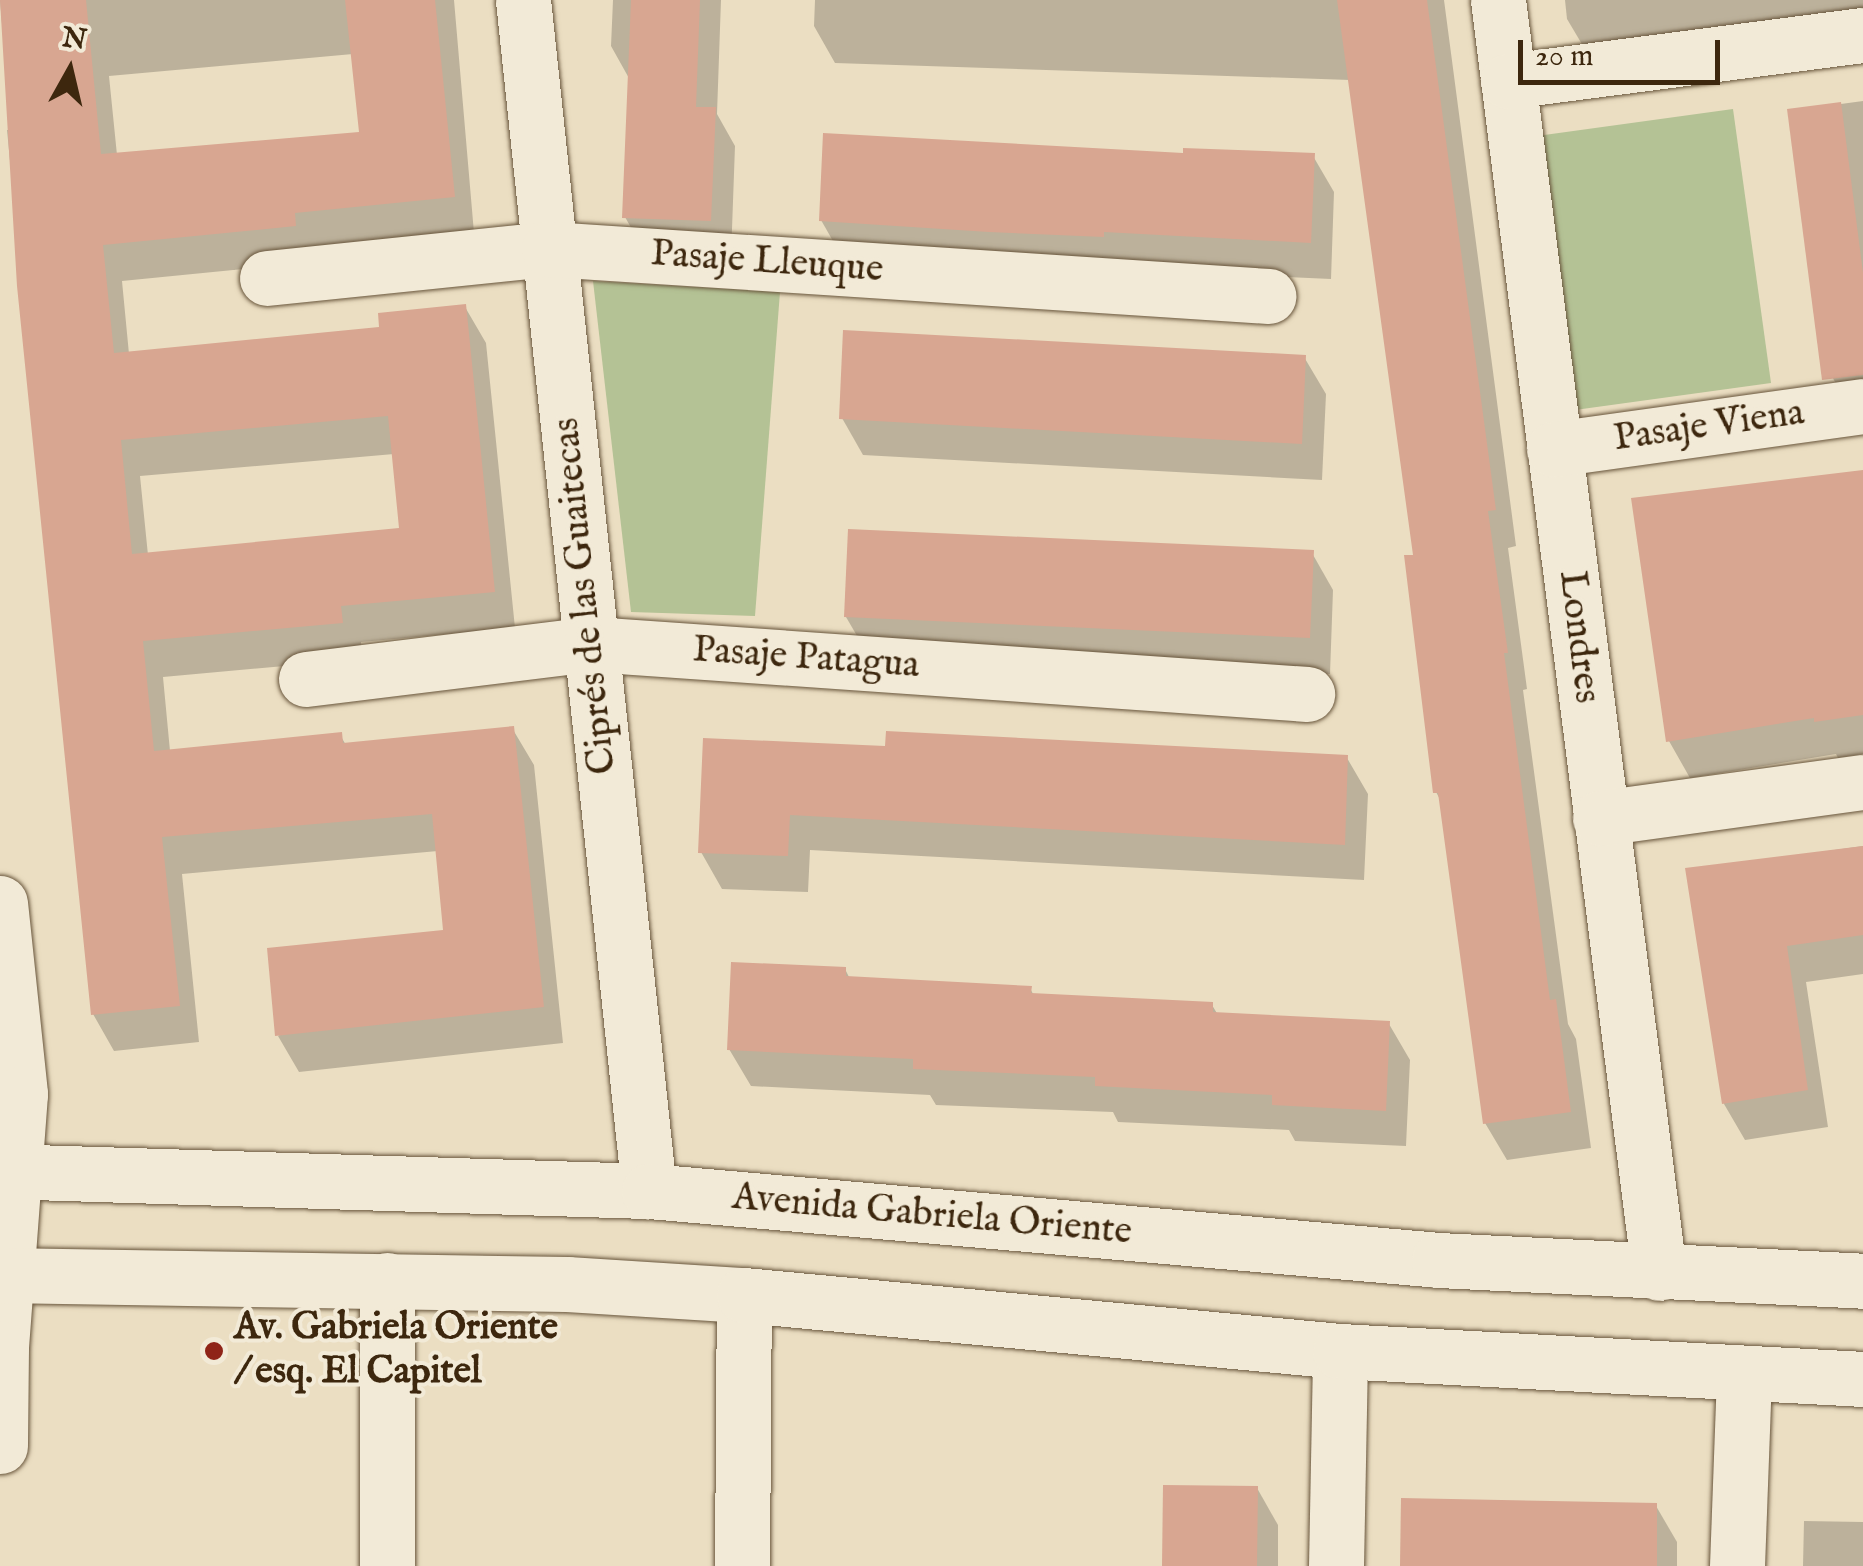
<!DOCTYPE html>
<meta charset="utf-8">
<style>
body{margin:0}
#map{position:relative;width:1863px;height:1566px;overflow:hidden;background:#ebdec2;font-family:"IM FELL English",serif}
div>[style]{position:absolute}
.green>*{inset:0;background:#b4c295}
.shadow>*{inset:0;background:#0003}
.building>*{inset:0;background:#d8a691}
.roads{filter:drop-shadow(0 0 2px #68553b) drop-shadow(0 0 2px #68553b)}
.minor>*{height:55px;margin:-27.5px;padding:0 27.5px;transform-origin:27.5px;border-radius:27.5px;background:#f2ead7}
.secondary>*{height:55px;margin:-27.5px;padding:0 27.5px;transform-origin:27.5px;border-radius:27.5px;background:#f2ead7}
.dots>*{width:28px;height:28px;translate:-50% -50%;box-sizing:border-box;border:5px solid #f2ead7;border-radius:50%}
span{translate:-50% -50%;white-space:nowrap;text-align:center;line-height:1.15;-webkit-text-stroke:8px #f2ead7;paint-order:stroke}
.street-label{font-size:38px;color:#3d270e}
.poi-label{font-size:38px;color:#3d270e;font-weight:700}
.left{translate:0 -50%;text-align:left}
.north{position:absolute;left:20px;top:20px;width:100px;height:100px;-webkit-text-stroke:8px #f2ead7;paint-order:stroke;rotate:8deg;font-size:28px;font-weight:700;line-height:40px;text-align:center;color:#3d270e}
.north::after{content:'';display:block;margin:auto;width:35px;height:45px;background:#3d270e;clip-path:polygon(50% 0,100% 100%,50% 72%,0 100%)}
.scale{position:absolute;left:1518px;top:40px;width:202px;height:45px;box-sizing:border-box;border:5px solid #3d270e;border-top:0;padding-left:12px;font-size:30px;line-height:35px;white-space:nowrap;color:#3d270e;-webkit-text-stroke:8px #f2ead7;paint-order:stroke}
</style>
<div id="map">
<div class="green">
<i style="clip-path:polygon(1733px 109px,1771px 383px,1575px 410px,1537px 136px)"></i>
<i style="clip-path:polygon(593px 281px,780px 292px,755px 616px,631px 612px)"></i>
</div>
<div class="shadow">
<i style="clip-path:polygon(evenodd,0 0,454px 0,474px 233px,315px 262px,122px 281px,129px 354px,382px 329px,465px 307px,486px 343px,515px 628px,361px 642px,362px 659px,163px 677px,170px 751px,340px 735px,346px 745px,512px 728px,534px 765px,563px 1043px,299px 1072px,278px 1036px,446px 933px,438px 851px,182px 874px,199px 1042px,114px 1051px,93px 1014px,7px 130px,11px 130px,0 0,353px 54px,361px 134px,117px 155px,109px 76px,353px 54px,0 0,394px 454px,402px 530px,148px 555px,140px 476px,394px 454px)"></i>
<i style="clip-path:polygon(613px 0,721px 0,717px 114px,735px 146px,731px 257px,646px 254px,625px 217px,630px 80px,611px 46px)"></i>
<i style="clip-path:polygon(815px 0,1444px 0,1516px 546px,1508px 548px,1527px 689px,1523px 690px,1568px 1024px,1576px 1039px,1591px 1148px,1507px 1160px,1485px 1123px,1442px 803px,1436px 792px,1415px 558px,1350px 80px,835px 63px,814px 26px)"></i>
<i style="clip-path:polygon(1565px 0,1863px 0,1863px 27px,1589px 56px,1567px 19px)"></i>
<i style="clip-path:polygon(1863px 101px,1863px 393px,1843px 396px,1822px 359px,1789px 111px)"></i>
<i style="clip-path:polygon(1185px 155px,1313px 156px,1334px 192px,1331px 279px,842px 257px,821px 220px)"></i>
<i style="clip-path:polygon(1304px 357px,1326px 394px,1322px 480px,863px 455px,842px 418px)"></i>
<i style="clip-path:polygon(1863px 472px,1863px 754px,1838px 758px,1836px 754px,1690px 778px,1669px 741px)"></i>
<i style="clip-path:polygon(1312px 553px,1333px 590px,1330px 674px,867px 653px,846px 617px)"></i>
<i style="clip-path:polygon(888px 748px,1347px 758px,1368px 794px,1364px 880px,810px 850px,808px 892px,722px 889px,701px 852px)"></i>
<i style="clip-path:polygon(1863px 846px,1863px 974px,1806px 982px,1828px 1127px,1745px 1140px,1724px 1104px,1687px 871px)"></i>
<i style="clip-path:polygon(845px 969px,850px 979px,1030px 988px,1034px 996px,1212px 1005px,1218px 1015px,1389px 1024px,1410px 1060px,1406px 1146px,1295px 1141px,1289px 1130px,1118px 1122px,1113px 1112px,936px 1105px,930px 1095px,751px 1086px,729px 1049px)"></i>
<i style="clip-path:polygon(1257px 1488px,1278px 1525px,1278px 1566px,1164px 1566px)"></i>
<i style="clip-path:polygon(1656px 1506px,1677px 1542px,1677px 1566px,1402px 1566px)"></i>
<i style="clip-path:polygon(1804px 1521px,1863px 1522px,1863px 1566px,1803px 1566px)"></i>
</div>
<div class="building">
<i style="clip-path:polygon(evenodd,0 0,86px 0,101px 154px,359px 132px,345px 0,435px 0,455px 197px,295px 213px,296px 226px,103px 245px,114px 353px,379px 327px,378px 313px,466px 304px,495px 592px,341px 606px,343px 623px,143px 641px,154px 751px,342px 732px,343px 743px,514px 726px,544px 1007px,275px 1036px,267px 948px,443px 930px,432px 814px,162px 837px,180px 1006px,91px 1015px,17px 286px,0 0,388px 416px,399px 528px,132px 554px,121px 440px,388px 416px)"></i>
<i style="clip-path:polygon(631px 0,700px 0,696px 107px,716px 107px,711px 221px,622px 218px)"></i>
<i style="clip-path:polygon(1337px 0,1427px 0,1496px 510px,1488px 511px,1508px 653px,1504px 653px,1550px 1000px,1556px 999px,1571px 1112px,1483px 1124px,1438px 793px,1433px 793px,1404px 555px,1413px 555px)"></i>
<i style="clip-path:polygon(1841px 102px,1863px 273px,1863px 375px,1822px 380px,1787px 109px)"></i>
<i style="clip-path:polygon(823px 133px,1183px 153px,1183px 148px,1315px 153px,1311px 243px,1104px 232px,1104px 237px,989px 232px,819px 221px)"></i>
<i style="clip-path:polygon(843px 330px,1306px 355px,1302px 444px,839px 419px)"></i>
<i style="clip-path:polygon(1863px 470px,1863px 715px,1814px 722px,1814px 718px,1666px 742px,1631px 498px)"></i>
<i style="clip-path:polygon(848px 529px,1314px 550px,1310px 638px,844px 617px)"></i>
<i style="clip-path:polygon(886px 731px,1348px 755px,1345px 845px,790px 815px,788px 856px,698px 853px,703px 738px,885px 746px)"></i>
<i style="clip-path:polygon(1863px 846px,1863px 935px,1787px 946px,1808px 1090px,1722px 1104px,1685px 868px)"></i>
<i style="clip-path:polygon(731px 962px,846px 967px,846px 976px,1032px 986px,1031px 993px,1213px 1002px,1213px 1012px,1390px 1021px,1386px 1111px,1272px 1105px,1272px 1095px,1095px 1086px,1095px 1077px,913px 1069px,913px 1059px,727px 1050px)"></i>
<i style="clip-path:polygon(1163px 1485px,1258px 1486px,1257px 1566px,1162px 1566px)"></i>
<i style="clip-path:polygon(1401px 1498px,1657px 1503px,1657px 1566px,1400px 1566px)"></i>
</div>
<div class="roads">
<div class="minor">
<i style="left:523px;top:0;width:1198px;rotate:83.96deg"></i>
<i style="left:1498px;top:0;width:1283px;rotate:82.79deg"></i>
<i style="left:1508px;top:81px;width:358px;rotate:-7.4deg"></i>
<i style="left:267px;top:278px;width:283px;rotate:-5.9deg"></i>
<i style="left:549px;top:249px;width:721px;rotate:3.74deg"></i>
<i style="left:1554px;top:449px;width:312px;rotate:-7.9deg"></i>
<i style="left:306px;top:679px;width:287px;rotate:-7deg"></i>
<i style="left:591px;top:644px;width:718px;rotate:3.99deg"></i>
<i style="left:1600px;top:818px;width:265px;rotate:-7.8deg"></i>
<i style="left:0;top:903px;width:192px;rotate:84deg"></i>
<i style="left:20px;top:1094px;width:255px;rotate:94.3deg"></i>
<i style="left:1px;top:1348px;width:98px;rotate:90.6deg"></i>
<i style="left:387px;top:1566px;width:286px;rotate:-90deg"></i>
<i style="left:742px;top:1566px;width:271px;rotate:-89.6deg"></i>
<i style="left:1336px;top:1566px;width:215px;rotate:-88.9deg"></i>
<i style="left:1737px;top:1566px;width:192px;rotate:-87.9deg"></i>
</div>
<div class="secondary">
<i style="left:0;top:1171px;width:649px;rotate:1.77deg"></i>
<i style="left:649px;top:1191px;width:793px;rotate:4.99deg"></i>
<i style="left:1439px;top:1260px;width:425px;rotate:2.8deg"></i>
<i style="left:0;top:1275px;width:567px;rotate:0.91deg"></i>
<i style="left:567px;top:1284px;width:177px;rotate:3.6deg"></i>
<i style="left:744px;top:1295px;width:599px;rotate:5.37deg"></i>
<i style="left:1340px;top:1351px;width:524px;rotate:3.06deg"></i>
</div>
</div>
<div class="dots">
<i style="left:214px;top:1351px;background:#8f2418"></i>
</div>
<div class="street-label">
<span style="left:767px;top:263px;rotate:4deg">Pasaje Lleuque</span>
<span style="left:1709px;top:427px;rotate:-8deg">Pasaje Viena</span>
<span style="left:586px;top:596px;rotate:-96deg">Ciprés de las Guaitecas</span>
<span style="left:1578px;top:637px;rotate:83deg">Londres</span>
<span style="left:806px;top:659px;rotate:4deg">Pasaje Patagua</span>
<span style="left:932px;top:1216px;rotate:5deg">Avenida Gabriela Oriente</span>
</div>
<div class="poi-label">
<span class="left" style="left:234px;top:1351px">Av. Gabriela Oriente<br>/ esq. El Capitel</span>
</div>
<div class="north">N</div>
<div class="scale">20 m</div>
</div>
